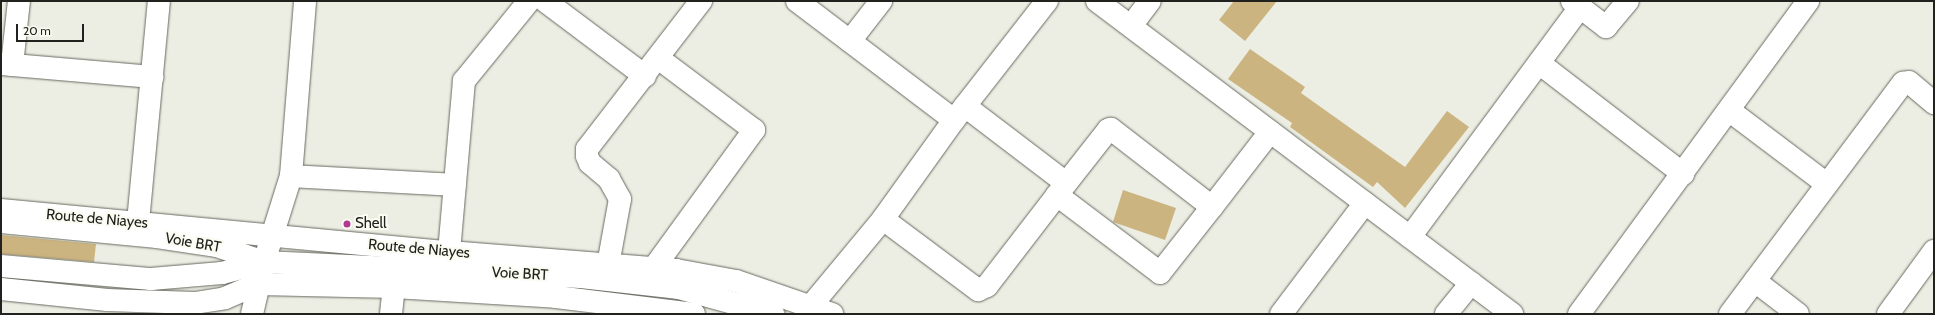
<!DOCTYPE html>
<style>
body{margin:0}
#map{position:relative;width:1935px;height:315px;overflow:hidden;background:#eceee3;font-family:Cabin,sans-serif}
div>[style]{position:absolute}
.building>*{inset:0;background:#cbb480}
.roads{filter:drop-shadow(0 0 1px #686960) drop-shadow(0 0 1px #686960)}
.minor>*{height:22px;margin:-11px;padding:0 11px;transform-origin:11px;border-radius:11px;background:#fff}
.major>*{height:22px;margin:-11px;padding:0 11px;transform-origin:11px;border-radius:11px;background:#fff}
.dots>*{width:11px;height:11px;translate:-50% -50%;box-sizing:border-box;border:2px solid #fafbf1;border-radius:50%}
span{translate:-50% -50%;white-space:nowrap;text-align:center;line-height:1.15;-webkit-text-stroke:4px #fafbf1;paint-order:stroke}
.street-label{font-size:15px;color:#21211e}
.poi-label{font-size:15px;color:#21211e}
.left{translate:0 -50%;text-align:left}
.frame{position:absolute;inset:0;border:2px solid #21211e;pointer-events:none}
.scale{position:absolute;left:16px;top:24px;width:68px;height:18px;box-sizing:border-box;border:2px solid #21211e;border-top:0;padding-left:5px;font-size:12px;line-height:14px;white-space:nowrap;color:#21211e;-webkit-text-stroke:3px #fafbf1;paint-order:stroke}
</style>
<div id="map">
<div class="building">
<i style="clip-path:polygon(1234px 1px,1277px 1px,1245px 41px,1219px 20px)"></i>
<i style="clip-path:polygon(1250px 49px,1305px 87px,1301px 93px,1405px 167px,1447px 111px,1469px 127px,1405px 208px,1377px 182px,1373px 187px,1290px 127px,1292px 123px,1228px 79px)"></i>
<i style="clip-path:polygon(1123px 190px,1176px 208px,1165px 240px,1113px 222px)"></i>
<i style="clip-path:polygon(1px 235px,96px 244px,94px 262px,1px 254px)"></i>
</div>
<div class="roads">
<div class="minor">
<i style="left:545px;top:1px;width:125px;rotate:36.9deg"></i>
<i style="left:797px;top:1px;width:197px;rotate:37.2deg"></i>
<i style="left:1097px;top:1px;width:520px;rotate:37.02deg"></i>
<i style="left:1572px;top:1px;width:43px;rotate:37.4deg"></i>
<i style="left:1606px;top:27px;width:34px;rotate:-50deg"></i>
<i style="left:1131px;top:26px;width:31px;rotate:-53deg"></i>
<i style="left:850px;top:41px;width:51px;rotate:-52.2deg"></i>
<i style="left:1539px;top:63px;width:182px;rotate:37.6deg"></i>
<i style="left:1px;top:64px;width:152px;rotate:4.9deg"></i>
<i style="left:12px;top:65px;width:64px;rotate:-83.8deg"></i>
<i style="left:965px;top:106px;width:127px;rotate:37.3deg"></i>
<i style="left:1730px;top:111px;width:121px;rotate:37deg"></i>
<i style="left:291px;top:176px;width:164px;rotate:3.1deg"></i>
<i style="left:1212px;top:207px;width:128px;rotate:-142.3deg"></i>
<i style="left:1111px;top:129px;width:3px;rotate:162deg"></i>
<i style="left:1108px;top:130px;width:83px;rotate:128.1deg"></i>
<i style="left:1057px;top:195px;width:129px;rotate:37.1deg"></i>
<i style="left:1160px;top:273px;width:84px;rotate:-51.8deg"></i>
<i style="left:1212px;top:207px;width:95px;rotate:-52.3deg"></i>
<i style="left:883px;top:219px;width:119px;rotate:36.8deg"></i>
<i style="left:978px;top:290px;width:10px;rotate:-24deg"></i>
<i style="left:987px;top:286px;width:115px;rotate:-52.4deg"></i>
<i style="left:1px;top:222px;width:157px;rotate:5.5deg"></i>
<i style="left:157px;top:237px;width:61px;rotate:8.5deg"></i>
<i style="left:217px;top:246px;width:50px;rotate:18.8deg"></i>
<i style="left:264px;top:262px;width:317px;rotate:2.7deg"></i>
<i style="left:581px;top:277px;width:99px;rotate:6.4deg"></i>
<i style="left:679px;top:288px;width:98px;rotate:15.5deg"></i>
<i style="left:138px;top:222px;width:222px;rotate:-84.6deg"></i>
<i style="left:1410px;top:237px;width:286px;rotate:-53.5deg"></i>
<i style="left:449px;top:252px;width:172px;rotate:-85deg"></i>
<i style="left:464px;top:81px;width:103px;rotate:-50.9deg"></i>
<i style="left:608px;top:265px;width:67px;rotate:-79.7deg"></i>
<i style="left:620px;top:199px;width:23px;rotate:-119deg"></i>
<i style="left:609px;top:179px;width:25px;rotate:-140deg"></i>
<i style="left:590px;top:163px;width:8px;rotate:-113deg"></i>
<i style="left:587px;top:156px;width:7px;rotate:-90deg"></i>
<i style="left:587px;top:149px;width:187px;rotate:-52.4deg"></i>
<i style="left:1px;top:266px;width:151px;rotate:5deg"></i>
<i style="left:151px;top:279px;width:71px;rotate:-4.8deg"></i>
<i style="left:222px;top:273px;width:43px;rotate:-14.7deg"></i>
<i style="left:653px;top:269px;width:172px;rotate:-54deg"></i>
<i style="left:754px;top:130px;width:120px;rotate:-143.1deg"></i>
<i style="left:1755px;top:281px;width:54px;rotate:37.5deg"></i>
<i style="left:810px;top:307px;width:114px;rotate:-50.3deg"></i>
<i style="left:883px;top:219px;width:122px;rotate:-54.4deg"></i>
<i style="left:954px;top:120px;width:151px;rotate:-52deg"></i>
<i style="left:252px;top:314px;width:53px;rotate:-77deg"></i>
<i style="left:264px;top:262px;width:90px;rotate:-72.6deg"></i>
<i style="left:291px;top:176px;width:176px;rotate:-85.4deg"></i>
<i style="left:391px;top:314px;width:27px;rotate:-84deg"></i>
<i style="left:1281px;top:314px;width:139px;rotate:-52.9deg"></i>
<i style="left:1446px;top:314px;width:40px;rotate:-51deg"></i>
<i style="left:1579px;top:314px;width:388px;rotate:-53.8deg"></i>
<i style="left:1730px;top:314px;width:289px;rotate:-53.2deg"></i>
<i style="left:1903px;top:83px;width:6px;rotate:-9deg"></i>
<i style="left:1909px;top:82px;width:33px;rotate:40deg"></i>
<i style="left:1888px;top:314px;width:78px;rotate:-53.9deg"></i>
</div>
<div class="major">
<i style="left:1px;top:210px;width:450px;rotate:5.4deg"></i>
<i style="left:449px;top:252px;width:228px;rotate:4.5deg"></i>
<i style="left:676px;top:270px;width:61px;rotate:10.4deg"></i>
<i style="left:736px;top:281px;width:102px;rotate:19deg"></i>
<i style="left:1px;top:289px;width:107px;rotate:5.9deg"></i>
<i style="left:107px;top:300px;width:88px;rotate:2deg"></i>
<i style="left:195px;top:303px;width:30px;rotate:-9deg"></i>
<i style="left:225px;top:298px;width:36px;rotate:-23deg"></i>
<i style="left:258px;top:284px;width:136px;rotate:1.3deg"></i>
<i style="left:394px;top:287px;width:162px;rotate:3.5deg"></i>
<i style="left:556px;top:297px;width:139px;rotate:7deg"></i>
</div>
</div>
<div class="dots">
<i style="left:347px;top:224px;background:#b13b93"></i>
</div>
<div class="street-label">
<span style="left:97px;top:219px;rotate:5deg">Route de Niayes</span>
<span style="left:193px;top:243px;rotate:10deg">Voie BRT</span>
<span style="left:419px;top:249px;rotate:5deg">Route de Niayes</span>
<span style="left:520px;top:274px;rotate:3deg">Voie BRT</span>
</div>
<div class="poi-label">
<span class="left" style="left:355px;top:224px">Shell</span>
</div>
<div class="frame"></div>
<div class="scale">20 m</div>
</div>
